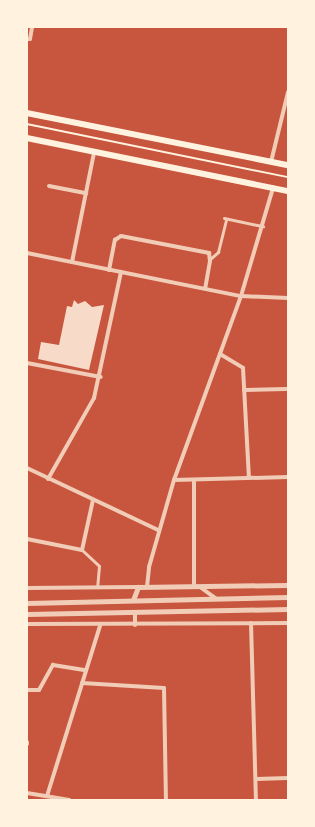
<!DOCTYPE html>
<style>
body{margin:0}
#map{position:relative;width:315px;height:827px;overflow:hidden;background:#c8553d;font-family:"PT Sans Narrow",sans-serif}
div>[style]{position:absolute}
.building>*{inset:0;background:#f7dbc8}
.path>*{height:1.5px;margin:-0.75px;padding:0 0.75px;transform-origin:0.75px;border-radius:0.75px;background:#fff3e0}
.pedestrian>*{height:3px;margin:-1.5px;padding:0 1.5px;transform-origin:1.5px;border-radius:1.5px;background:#f1ccb7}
.minor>*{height:4px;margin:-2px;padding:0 2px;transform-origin:2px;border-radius:2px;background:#f1ccb7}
.tertiary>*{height:5px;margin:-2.5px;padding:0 2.5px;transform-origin:2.5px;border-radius:2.5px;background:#f1ccb7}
.secondary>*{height:5.5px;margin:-2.75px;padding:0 2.75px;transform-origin:2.75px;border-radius:2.75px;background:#fff3e0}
span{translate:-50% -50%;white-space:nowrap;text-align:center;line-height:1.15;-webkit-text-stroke:4px #fff3e0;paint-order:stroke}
.frame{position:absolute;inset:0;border:28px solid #fff3e0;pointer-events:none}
</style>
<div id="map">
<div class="building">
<i style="clip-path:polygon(74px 300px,78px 304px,85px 301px,92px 307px,104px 305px,89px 370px,38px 359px,41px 342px,59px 345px,67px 306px,72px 307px)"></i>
</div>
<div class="path">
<i style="left:27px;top:124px;width:266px;rotate:11.5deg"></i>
</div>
<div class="pedestrian">
<i style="left:224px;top:218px;width:40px;rotate:12deg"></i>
<i style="left:210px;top:259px;width:11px;rotate:-41deg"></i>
<i style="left:218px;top:252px;width:34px;rotate:-76deg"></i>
<i style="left:82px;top:550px;width:23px;rotate:43deg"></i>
<i style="left:99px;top:566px;width:21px;rotate:95deg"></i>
</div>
<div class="minor">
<i style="left:27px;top:39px;width:3px"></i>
<i style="left:30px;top:39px;width:11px;rotate:-80deg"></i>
<i style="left:271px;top:162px;width:72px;rotate:-76.3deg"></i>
<i style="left:49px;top:186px;width:38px;rotate:11deg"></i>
<i style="left:27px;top:253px;width:218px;rotate:11.4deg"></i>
<i style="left:241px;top:296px;width:47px;rotate:2.4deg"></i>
<i style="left:72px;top:262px;width:111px;rotate:-78.6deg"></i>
<i style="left:109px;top:270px;width:31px;rotate:-79deg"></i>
<i style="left:115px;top:240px;width:7px;rotate:-34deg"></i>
<i style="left:121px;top:236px;width:90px;rotate:10.9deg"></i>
<i style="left:209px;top:253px;width:8px;rotate:83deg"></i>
<i style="left:210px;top:261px;width:28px;rotate:100deg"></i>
<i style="left:220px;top:354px;width:27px;rotate:31deg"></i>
<i style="left:243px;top:368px;width:110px;rotate:86.9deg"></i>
<i style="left:27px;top:363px;width:75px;rotate:10.7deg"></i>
<i style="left:244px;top:390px;width:42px;rotate:-1.4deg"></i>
<i style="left:27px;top:468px;width:145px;rotate:25.3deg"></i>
<i style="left:48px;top:479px;width:93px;rotate:-60.4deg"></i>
<i style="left:94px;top:398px;width:129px;rotate:-77.9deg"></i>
<i style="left:174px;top:480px;width:114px;rotate:-1.5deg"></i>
<i style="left:194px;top:480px;width:107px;rotate:90deg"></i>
<i style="left:27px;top:539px;width:56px;rotate:11.3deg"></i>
<i style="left:82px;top:550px;width:51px;rotate:-77.6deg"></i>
<i style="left:147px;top:587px;width:20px;rotate:-84deg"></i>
<i style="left:149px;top:567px;width:91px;rotate:-74deg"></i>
<i style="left:174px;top:480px;width:196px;rotate:-70deg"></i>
<i style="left:241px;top:296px;width:113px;rotate:-73.5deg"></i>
<i style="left:200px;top:587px;width:19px;rotate:36deg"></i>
<i style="left:27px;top:588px;width:111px;rotate:-0.5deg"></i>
<i style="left:135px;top:612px;width:13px;rotate:90deg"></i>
<i style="left:251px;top:623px;width:177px;rotate:88.4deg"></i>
<i style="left:27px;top:624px;width:261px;rotate:-0.2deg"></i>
<i style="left:82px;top:683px;width:82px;rotate:3.5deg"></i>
<i style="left:164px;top:688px;width:112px;rotate:89deg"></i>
<i style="left:27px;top:690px;width:12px"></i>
<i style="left:39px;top:690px;width:29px;rotate:-61deg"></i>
<i style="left:53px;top:665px;width:33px;rotate:9deg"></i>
<i style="left:27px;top:742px;width:2px;rotate:90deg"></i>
<i style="left:256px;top:779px;width:32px;rotate:-2deg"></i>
<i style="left:27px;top:793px;width:43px;rotate:9.5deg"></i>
<i style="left:47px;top:796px;width:178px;rotate:-72.7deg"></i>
</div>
<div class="tertiary">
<i style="left:133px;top:600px;width:14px;rotate:-69deg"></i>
<i style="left:138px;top:587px;width:150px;rotate:-0.8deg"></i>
<i style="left:27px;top:603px;width:261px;rotate:-1.3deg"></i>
<i style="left:27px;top:614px;width:261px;rotate:-1.1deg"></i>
</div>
<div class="secondary">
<i style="left:27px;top:113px;width:266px;rotate:11.3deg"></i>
<i style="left:27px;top:138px;width:266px;rotate:11.5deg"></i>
</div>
<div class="frame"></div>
</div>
